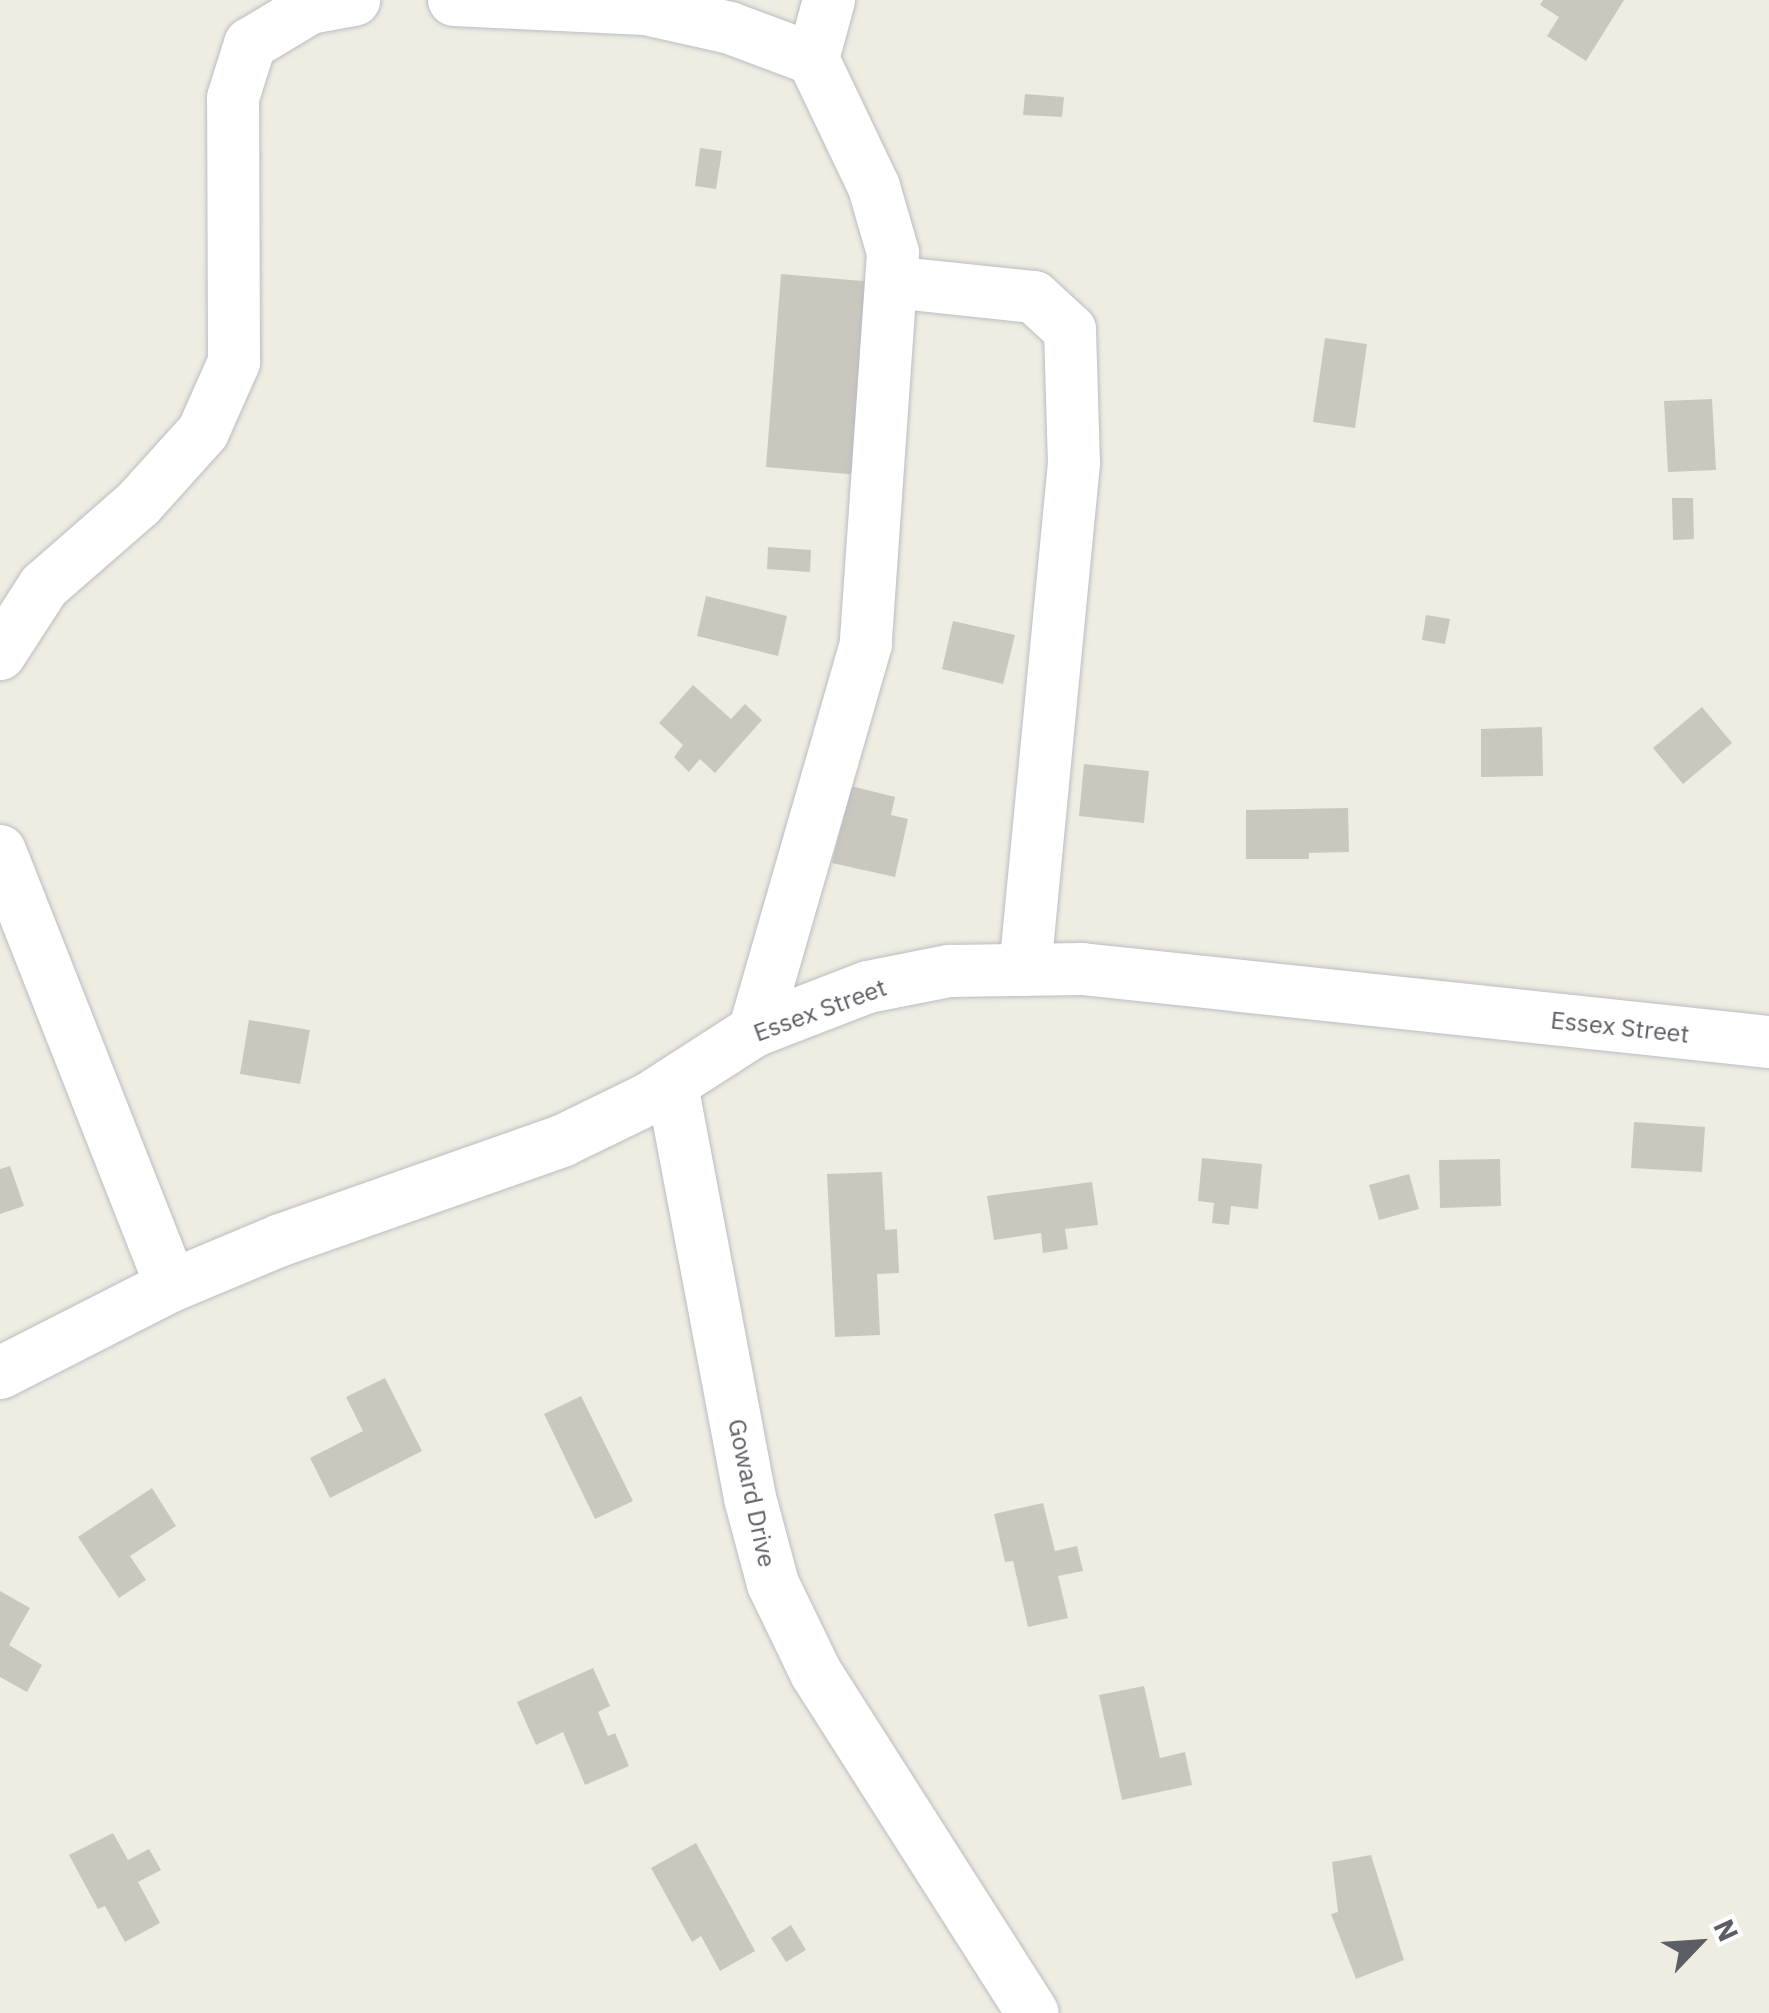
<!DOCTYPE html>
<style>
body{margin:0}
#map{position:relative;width:1769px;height:2013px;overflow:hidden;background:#efede2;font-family:"IBM Plex Sans",sans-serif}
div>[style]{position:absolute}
.building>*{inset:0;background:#cac7bf}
.roads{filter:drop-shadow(0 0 2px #babcc3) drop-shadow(0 0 2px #babcc3)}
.minor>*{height:52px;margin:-26px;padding:0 26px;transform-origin:26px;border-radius:26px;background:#fff}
span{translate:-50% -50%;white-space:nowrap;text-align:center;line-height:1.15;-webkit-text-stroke:8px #fff;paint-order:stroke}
.street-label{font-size:25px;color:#5b5e65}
.north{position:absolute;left:1649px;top:1893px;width:100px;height:100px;-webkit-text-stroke:8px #fff;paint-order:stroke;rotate:65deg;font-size:28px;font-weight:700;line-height:40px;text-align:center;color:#5b5e65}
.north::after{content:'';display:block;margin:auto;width:35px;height:45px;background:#5b5e65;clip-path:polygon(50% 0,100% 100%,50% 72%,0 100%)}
</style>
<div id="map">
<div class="building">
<i style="clip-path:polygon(1543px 0,1624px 0,1586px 61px,1547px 36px,1559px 17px,1540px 5px)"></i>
<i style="clip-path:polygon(1025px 94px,1064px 97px,1062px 117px,1023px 115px)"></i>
<i style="clip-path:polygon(700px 148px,722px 151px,716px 189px,695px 186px)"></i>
<i style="clip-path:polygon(781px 274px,874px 282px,859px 475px,766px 467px)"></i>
<i style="clip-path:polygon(1325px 338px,1367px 344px,1355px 428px,1313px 422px)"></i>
<i style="clip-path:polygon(1712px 399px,1716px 470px,1668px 472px,1664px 401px)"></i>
<i style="clip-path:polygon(1672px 498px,1693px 498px,1694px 539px,1673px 540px)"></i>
<i style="clip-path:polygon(768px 547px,811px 550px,810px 572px,767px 569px)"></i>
<i style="clip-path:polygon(706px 596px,787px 616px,778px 656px,697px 636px)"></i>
<i style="clip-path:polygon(1426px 615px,1450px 619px,1445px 644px,1422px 640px)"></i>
<i style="clip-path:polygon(953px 621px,1015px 635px,1003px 684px,942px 669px)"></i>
<i style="clip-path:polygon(693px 685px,731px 719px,745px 704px,762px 720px,715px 773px,700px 759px,689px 772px,674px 757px,683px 745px,659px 723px)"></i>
<i style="clip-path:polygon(1702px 707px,1732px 743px,1683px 784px,1653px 748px)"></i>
<i style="clip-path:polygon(1542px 727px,1543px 776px,1481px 777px,1481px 729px)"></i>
<i style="clip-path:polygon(1084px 764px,1149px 771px,1144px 823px,1079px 816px)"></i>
<i style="clip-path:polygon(851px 786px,895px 797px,891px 815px,908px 819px,895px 877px,832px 863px)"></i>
<i style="clip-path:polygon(1348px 808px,1349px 852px,1309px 853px,1309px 859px,1246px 859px,1246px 810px)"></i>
<i style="clip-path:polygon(249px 1020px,310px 1030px,300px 1084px,240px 1074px)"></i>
<i style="clip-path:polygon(1634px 1122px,1705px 1127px,1702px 1172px,1631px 1168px)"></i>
<i style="clip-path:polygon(1202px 1158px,1262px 1164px,1258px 1209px,1231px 1206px,1229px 1225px,1212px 1223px,1214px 1203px,1198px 1201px)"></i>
<i style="clip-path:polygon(1500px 1159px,1501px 1206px,1440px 1208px,1439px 1160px)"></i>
<i style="clip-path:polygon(10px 1166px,24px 1206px,0 1214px,0 1169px)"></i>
<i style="clip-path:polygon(882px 1172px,885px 1230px,897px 1229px,899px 1273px,877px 1274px,880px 1335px,835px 1337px,827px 1174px)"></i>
<i style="clip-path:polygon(1409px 1174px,1419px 1209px,1379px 1220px,1369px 1185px)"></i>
<i style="clip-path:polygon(1092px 1182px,1098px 1225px,1065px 1229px,1068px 1249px,1043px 1253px,1041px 1233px,994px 1240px,987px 1196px)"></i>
<i style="clip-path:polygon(385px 1378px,422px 1451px,330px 1498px,310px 1458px,363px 1431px,346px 1397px)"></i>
<i style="clip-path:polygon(581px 1396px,633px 1501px,595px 1519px,544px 1414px)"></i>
<i style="clip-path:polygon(152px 1488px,176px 1526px,130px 1556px,146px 1580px,119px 1598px,78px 1537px)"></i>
<i style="clip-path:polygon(1043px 1503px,1055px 1551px,1077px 1546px,1083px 1571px,1058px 1576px,1068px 1618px,1028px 1627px,1013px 1561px,1005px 1562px,994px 1514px)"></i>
<i style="clip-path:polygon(0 1591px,30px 1608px,9px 1645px,42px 1665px,27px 1692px,0 1677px)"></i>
<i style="clip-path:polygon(593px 1668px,610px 1706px,598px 1712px,608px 1736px,615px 1733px,629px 1766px,585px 1785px,563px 1732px,536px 1745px,517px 1702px)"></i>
<i style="clip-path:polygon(1144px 1686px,1160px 1758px,1185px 1752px,1192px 1785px,1122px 1800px,1099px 1695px)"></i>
<i style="clip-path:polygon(113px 1833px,128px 1860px,149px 1849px,161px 1870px,138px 1882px,160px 1923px,125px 1942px,105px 1906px,98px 1909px,69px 1855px)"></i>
<i style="clip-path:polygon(696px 1843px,755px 1951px,720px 1971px,701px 1936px,692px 1942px,651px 1868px)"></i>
<i style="clip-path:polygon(1371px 1855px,1404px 1960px,1356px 1979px,1331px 1914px,1338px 1912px,1332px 1862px)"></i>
<i style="clip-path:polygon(791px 1925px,806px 1950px,786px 1962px,771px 1938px)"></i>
</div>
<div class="roads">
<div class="minor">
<i style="left:454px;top:0;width:191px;rotate:2.7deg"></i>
<i style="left:645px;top:9px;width:87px;rotate:12.6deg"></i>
<i style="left:730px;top:28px;width:89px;rotate:20.5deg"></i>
<i style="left:813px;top:59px;width:142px;rotate:64.5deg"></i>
<i style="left:874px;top:187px;width:69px;rotate:73.9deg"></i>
<i style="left:893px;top:253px;width:392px;rotate:94deg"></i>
<i style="left:866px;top:644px;width:403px;rotate:106.1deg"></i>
<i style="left:813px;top:59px;width:61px;rotate:-74.8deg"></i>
<i style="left:891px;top:282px;width:144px;rotate:6deg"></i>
<i style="left:1034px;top:297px;width:49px;rotate:42.5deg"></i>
<i style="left:1070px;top:330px;width:133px;rotate:88.3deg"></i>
<i style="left:1074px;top:463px;width:509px;rotate:95.52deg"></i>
<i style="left:0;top:654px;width:81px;rotate:-57.1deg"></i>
<i style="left:44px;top:586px;width:126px;rotate:-41.1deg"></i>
<i style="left:139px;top:503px;width:96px;rotate:-48deg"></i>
<i style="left:203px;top:432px;width:77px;rotate:-66.1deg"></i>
<i style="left:234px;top:362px;width:264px;rotate:-90.2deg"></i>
<i style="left:233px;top:98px;width:57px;rotate:-72.5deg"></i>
<i style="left:250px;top:44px;width:70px;rotate:-31deg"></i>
<i style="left:310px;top:8px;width:45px;rotate:-10.3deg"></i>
<i style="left:0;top:851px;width:467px;rotate:68.5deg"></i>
<i style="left:672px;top:1085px;width:420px;rotate:79.3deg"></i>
<i style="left:750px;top:1498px;width:89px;rotate:75deg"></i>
<i style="left:773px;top:1584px;width:99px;rotate:64.2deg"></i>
<i style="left:816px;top:1673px;width:403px;rotate:57.5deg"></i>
<i style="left:0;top:1373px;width:192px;rotate:-27deg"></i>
<i style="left:171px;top:1286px;width:119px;rotate:-22.7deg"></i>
<i style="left:281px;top:1240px;width:298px;rotate:-19.4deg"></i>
<i style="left:562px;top:1141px;width:98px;rotate:-26deg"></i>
<i style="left:650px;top:1098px;width:124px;rotate:-32.8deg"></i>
<i style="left:754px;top:1031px;width:122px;rotate:-21.1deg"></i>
<i style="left:868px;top:987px;width:83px;rotate:-11.2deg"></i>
<i style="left:949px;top:971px;width:133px;rotate:-0.9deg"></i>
<i style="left:1082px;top:969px;width:691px;rotate:6.07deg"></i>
</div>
</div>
<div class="street-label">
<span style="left:820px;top:1010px;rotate:-20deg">Essex Street</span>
<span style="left:1620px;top:1027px;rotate:6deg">Essex Street</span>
<span style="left:752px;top:1493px;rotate:78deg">Goward Drive</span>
</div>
<div class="north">N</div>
</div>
